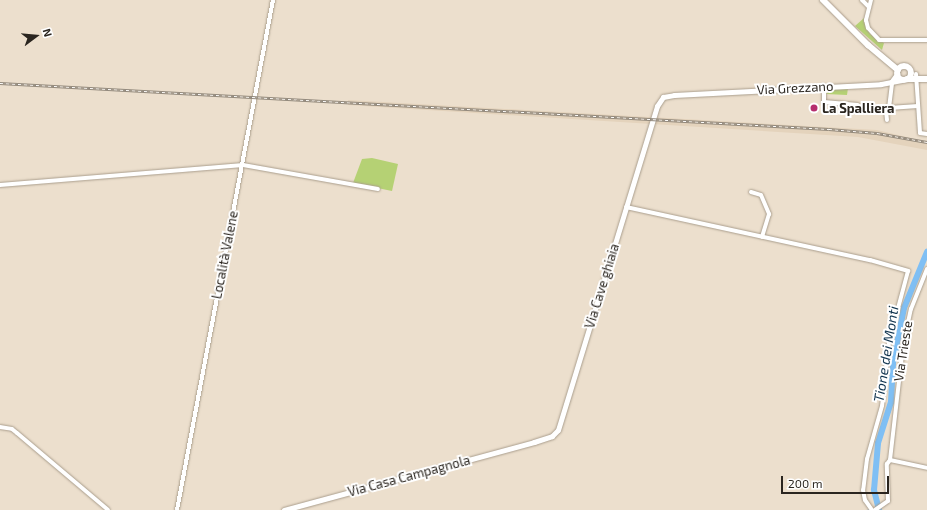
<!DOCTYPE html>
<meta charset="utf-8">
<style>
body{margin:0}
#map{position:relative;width:927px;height:510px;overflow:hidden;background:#ecdfcd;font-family:"Exo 2",sans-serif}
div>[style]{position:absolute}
.built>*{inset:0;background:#e4d3bc}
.green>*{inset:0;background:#b5d174}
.stream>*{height:1px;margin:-0.5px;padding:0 0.5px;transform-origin:0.5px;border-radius:0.5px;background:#7fbff4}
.river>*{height:6px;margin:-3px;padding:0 3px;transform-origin:3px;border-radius:3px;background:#7fbff4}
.roads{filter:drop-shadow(0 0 1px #aa9e8d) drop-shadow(0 0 1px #aa9e8d)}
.minor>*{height:4px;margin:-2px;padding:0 2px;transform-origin:2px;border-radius:2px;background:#fff}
.tertiary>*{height:5px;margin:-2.5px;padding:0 2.5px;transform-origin:2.5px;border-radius:2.5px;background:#fff}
.primary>*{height:6px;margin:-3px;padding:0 3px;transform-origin:3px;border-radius:3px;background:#fff}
.primary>.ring{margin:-3px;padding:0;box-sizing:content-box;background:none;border:6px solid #fff;border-radius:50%}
.rail>*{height:2.5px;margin-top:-1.25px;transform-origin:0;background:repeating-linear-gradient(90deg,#fff 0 3px,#92897c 0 6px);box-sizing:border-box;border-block:1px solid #92897c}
.dots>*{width:11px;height:11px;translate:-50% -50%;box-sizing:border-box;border:2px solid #fff;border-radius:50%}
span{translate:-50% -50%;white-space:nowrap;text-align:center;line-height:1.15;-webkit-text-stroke:4px #fff;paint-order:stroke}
.street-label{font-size:13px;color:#2a251f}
.poi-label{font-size:13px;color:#2a251f;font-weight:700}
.left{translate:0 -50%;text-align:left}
.water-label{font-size:14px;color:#12354f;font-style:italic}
.north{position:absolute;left:16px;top:16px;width:40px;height:40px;-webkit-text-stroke:3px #fff;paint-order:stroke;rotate:74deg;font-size:11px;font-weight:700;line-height:16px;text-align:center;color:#2a251f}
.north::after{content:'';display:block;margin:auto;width:14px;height:18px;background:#2a251f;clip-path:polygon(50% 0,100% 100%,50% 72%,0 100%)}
.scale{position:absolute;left:781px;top:476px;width:108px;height:18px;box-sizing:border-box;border:2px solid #2a251f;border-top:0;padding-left:5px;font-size:12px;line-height:14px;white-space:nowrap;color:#2a251f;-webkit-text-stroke:3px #fff;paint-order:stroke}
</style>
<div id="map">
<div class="built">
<i style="clip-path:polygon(348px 100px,877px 130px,927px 142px,927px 150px,858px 137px,348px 105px)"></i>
</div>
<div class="green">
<i style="clip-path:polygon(864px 18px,870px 34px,884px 43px,882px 50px,855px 26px)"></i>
<i style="clip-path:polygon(848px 88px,847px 95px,826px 94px,832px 89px)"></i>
<i style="clip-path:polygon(372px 158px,398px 164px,392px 191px,353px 183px,362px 159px)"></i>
</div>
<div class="stream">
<i style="left:867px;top:510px;width:1px;rotate:-45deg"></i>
</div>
<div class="river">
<i style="left:879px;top:510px;width:21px;rotate:-104deg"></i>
<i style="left:874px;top:490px;width:47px;rotate:-85.1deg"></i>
<i style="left:878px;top:443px;width:43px;rotate:-72.4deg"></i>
<i style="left:891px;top:402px;width:39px;rotate:-87deg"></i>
<i style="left:893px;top:363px;width:56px;rotate:-78.7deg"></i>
<i style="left:904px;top:308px;width:61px;rotate:-67.7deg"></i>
</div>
<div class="roads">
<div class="minor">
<i style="left:862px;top:0;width:10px;rotate:45deg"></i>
<i style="left:871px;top:0;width:21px;rotate:104deg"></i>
<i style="left:866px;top:20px;width:8px;rotate:76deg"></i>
<i style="left:868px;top:28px;width:16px;rotate:47deg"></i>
<i style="left:879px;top:40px;width:48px"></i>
<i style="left:916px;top:74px;width:59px;rotate:86.1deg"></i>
<i style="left:920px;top:133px;width:7px;rotate:8deg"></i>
<i style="left:824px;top:86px;width:16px;rotate:90deg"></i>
<i style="left:824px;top:102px;width:34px;rotate:5deg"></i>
<i style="left:889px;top:108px;width:29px;rotate:-4deg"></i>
<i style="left:887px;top:120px;width:10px;rotate:-96deg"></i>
<i style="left:886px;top:110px;width:4px;rotate:-34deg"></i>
<i style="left:889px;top:108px;width:26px;rotate:-83deg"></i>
<i style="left:0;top:185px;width:244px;rotate:-4.7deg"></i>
<i style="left:243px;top:165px;width:137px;rotate:10.1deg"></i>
<i style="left:751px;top:192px;width:10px;rotate:17deg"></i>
<i style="left:761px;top:195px;width:21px;rotate:67deg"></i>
<i style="left:769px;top:214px;width:24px;rotate:107deg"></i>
<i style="left:626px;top:207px;width:250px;rotate:12.3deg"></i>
<i style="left:870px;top:260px;width:40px;rotate:16deg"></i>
<i style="left:908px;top:271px;width:73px;rotate:105deg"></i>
<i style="left:889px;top:342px;width:64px;rotate:96.2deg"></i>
<i style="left:882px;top:406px;width:55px;rotate:105.8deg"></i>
<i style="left:867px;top:459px;width:31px;rotate:97deg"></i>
<i style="left:863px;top:490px;width:10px;rotate:79deg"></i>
<i style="left:865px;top:500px;width:12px;rotate:55deg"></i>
<i style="left:0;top:427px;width:12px;rotate:9deg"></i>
<i style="left:12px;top:429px;width:6px;rotate:39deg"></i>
<i style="left:17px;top:433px;width:119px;rotate:40.2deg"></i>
<i style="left:890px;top:460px;width:38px;rotate:12deg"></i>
<i style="left:177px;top:510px;width:519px;rotate:-79.34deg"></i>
<i style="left:875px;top:510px;width:16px;rotate:-35deg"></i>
<i style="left:888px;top:501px;width:37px;rotate:-92deg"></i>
<i style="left:887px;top:464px;width:5px;rotate:-53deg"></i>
<i style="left:890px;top:460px;width:115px;rotate:-83.5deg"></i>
<i style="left:903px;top:346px;width:38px;rotate:-78deg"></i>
<i style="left:911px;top:309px;width:43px;rotate:-68.2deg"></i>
</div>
<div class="tertiary">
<i style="left:892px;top:81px;width:9px;rotate:-54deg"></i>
<i style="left:284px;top:510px;width:259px;rotate:-15.2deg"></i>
<i style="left:534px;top:442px;width:19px;rotate:-18deg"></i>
<i style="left:552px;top:436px;width:8px;rotate:-45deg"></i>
<i style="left:558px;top:430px;width:339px;rotate:-73deg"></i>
<i style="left:657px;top:106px;width:11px;rotate:-56deg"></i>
<i style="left:663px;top:97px;width:11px;rotate:-10deg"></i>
<i style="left:674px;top:95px;width:207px;rotate:-3deg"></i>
<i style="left:881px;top:84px;width:21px;rotate:-11deg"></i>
</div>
<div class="primary">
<i style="left:823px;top:0;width:64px;rotate:45deg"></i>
<i style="left:868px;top:45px;width:39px;rotate:40deg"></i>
<i class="ring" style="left:897px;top:66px;width:8px;height:8px"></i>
<i style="left:907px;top:79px;width:20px"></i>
</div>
</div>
<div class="rail">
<i style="left:0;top:83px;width:830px;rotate:3.18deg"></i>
<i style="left:829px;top:129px;width:48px;rotate:4.8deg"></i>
<i style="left:877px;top:133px;width:51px;rotate:10.2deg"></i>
</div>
<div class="dots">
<i style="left:814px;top:108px;background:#b62e6e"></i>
</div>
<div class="street-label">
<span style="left:795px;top:88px;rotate:-3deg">Via Grezzano</span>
<span style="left:225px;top:255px;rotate:-79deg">Località Valene</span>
<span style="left:602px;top:286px;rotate:-73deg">Via Cave ghiaia</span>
<span style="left:903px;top:351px;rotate:-81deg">Via Trieste</span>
<span style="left:409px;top:476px;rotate:-15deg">Via Casa Campagnola</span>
</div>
<div class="poi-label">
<span class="left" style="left:822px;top:108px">La Spalliera</span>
</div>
<div class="water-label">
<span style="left:886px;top:354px;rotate:-81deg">Tione dei Monti</span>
</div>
<div class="north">N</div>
<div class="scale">200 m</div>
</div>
